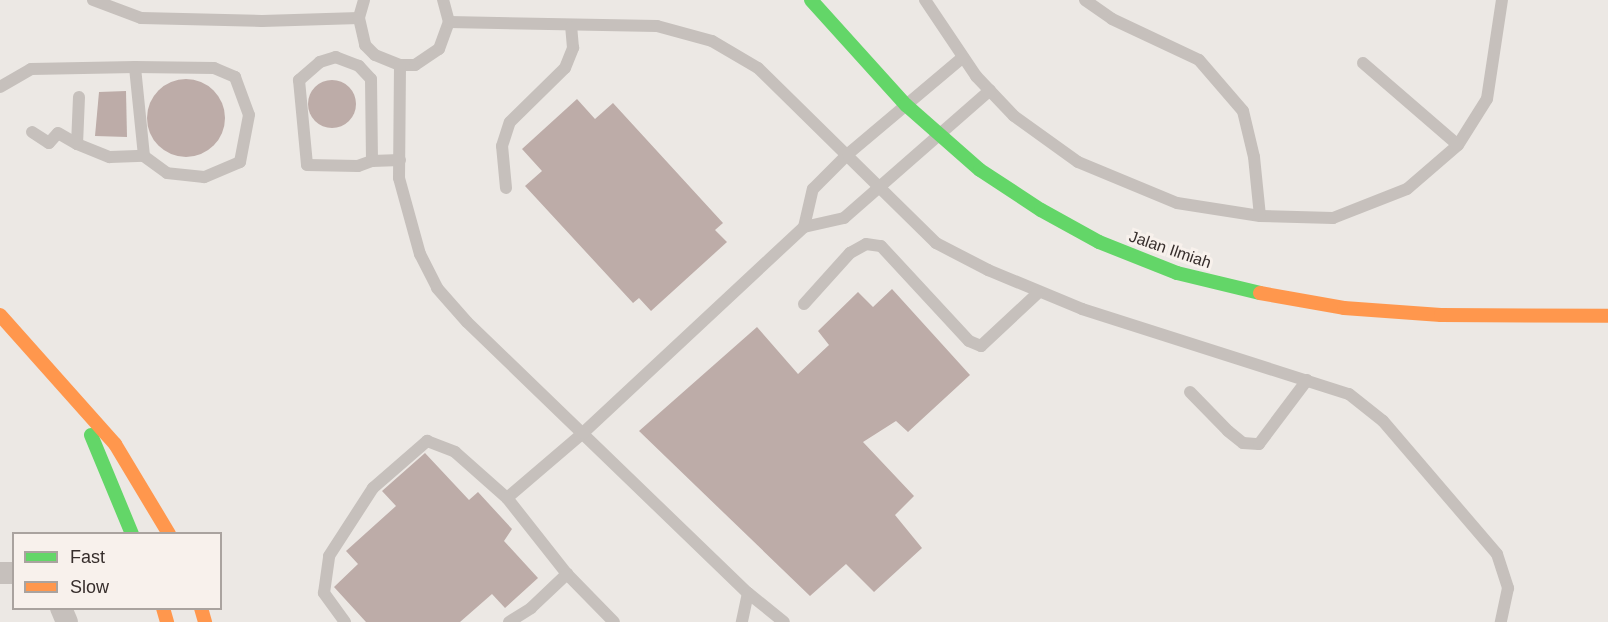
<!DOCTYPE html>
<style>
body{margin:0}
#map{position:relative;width:1608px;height:622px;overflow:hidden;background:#ece8e4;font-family:Arial,sans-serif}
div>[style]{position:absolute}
.building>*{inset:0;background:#bdaca8}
.round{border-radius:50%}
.lane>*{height:12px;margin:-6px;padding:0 6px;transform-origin:6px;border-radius:6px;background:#c6c0bc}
.street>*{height:22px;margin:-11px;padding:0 11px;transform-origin:11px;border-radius:11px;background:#c6c0bc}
.fast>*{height:14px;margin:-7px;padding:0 7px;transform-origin:7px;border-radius:7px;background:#63d668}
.slow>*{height:14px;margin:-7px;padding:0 7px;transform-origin:7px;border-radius:7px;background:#ff974d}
span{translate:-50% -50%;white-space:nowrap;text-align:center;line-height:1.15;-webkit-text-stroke:6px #f8f1ec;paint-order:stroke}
.street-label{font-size:16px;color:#362d2b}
.legend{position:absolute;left:12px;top:532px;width:210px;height:78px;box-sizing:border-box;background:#f8f1ec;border:2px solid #aaa39f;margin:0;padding:8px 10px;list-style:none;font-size:18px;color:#362d2b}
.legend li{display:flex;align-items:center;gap:12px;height:30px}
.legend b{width:30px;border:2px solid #aaa39f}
</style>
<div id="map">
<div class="building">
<i class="round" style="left:147px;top:79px;width:78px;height:78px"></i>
<i class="round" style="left:308px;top:80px;width:48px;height:48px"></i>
<i style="clip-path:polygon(126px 91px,127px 137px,95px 136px,99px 92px)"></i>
<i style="clip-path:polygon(577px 99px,595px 119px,613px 103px,723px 223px,715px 230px,727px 242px,651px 311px,639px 298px,633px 303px,525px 186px,542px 171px,522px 149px)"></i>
<i style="clip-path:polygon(892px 289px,970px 375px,908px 432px,896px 421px,863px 442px,914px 496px,895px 515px,922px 548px,874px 592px,846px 564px,810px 596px,639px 431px,757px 327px,798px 374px,829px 345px,818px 331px,858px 292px,873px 307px)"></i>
<i style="clip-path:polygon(425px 453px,469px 500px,478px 492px,512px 529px,504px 541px,538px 578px,505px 608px,492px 594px,460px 622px,366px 622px,334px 587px,358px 564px,346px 551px,396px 506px,382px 491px)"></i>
</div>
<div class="lane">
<i style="left:93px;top:0;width:51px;rotate:20.6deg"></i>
<i style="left:141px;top:18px;width:121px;rotate:1.4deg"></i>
<i style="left:262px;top:21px;width:97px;rotate:-1.8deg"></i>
<i style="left:364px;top:0;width:19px;rotate:106deg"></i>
<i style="left:359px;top:18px;width:28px;rotate:77deg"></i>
<i style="left:365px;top:45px;width:14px;rotate:45deg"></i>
<i style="left:375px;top:55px;width:27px;rotate:22deg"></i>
<i style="left:400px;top:65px;width:15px"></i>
<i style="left:415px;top:65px;width:29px;rotate:-34deg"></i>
<i style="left:439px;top:49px;width:29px;rotate:-70deg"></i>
<i style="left:449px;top:22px;width:23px;rotate:-105deg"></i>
<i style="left:925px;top:0;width:92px;rotate:56.1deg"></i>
<i style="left:976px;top:76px;width:55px;rotate:46.5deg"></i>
<i style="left:1014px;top:116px;width:79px;rotate:35.7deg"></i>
<i style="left:1078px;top:162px;width:107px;rotate:22.5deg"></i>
<i style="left:1177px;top:203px;width:84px;rotate:8.9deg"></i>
<i style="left:1260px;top:216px;width:73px;rotate:1.6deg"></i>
<i style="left:1333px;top:218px;width:79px;rotate:-21.4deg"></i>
<i style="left:1407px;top:189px;width:67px;rotate:-40.8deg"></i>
<i style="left:1458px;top:145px;width:54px;rotate:-57.8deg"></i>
<i style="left:1487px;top:99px;width:100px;rotate:-81.4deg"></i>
<i style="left:1085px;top:0;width:33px;rotate:35deg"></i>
<i style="left:1112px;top:19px;width:96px;rotate:25.2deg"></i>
<i style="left:1199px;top:60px;width:67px;rotate:49.2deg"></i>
<i style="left:1243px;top:111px;width:47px;rotate:76.6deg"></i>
<i style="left:1254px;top:157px;width:59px;rotate:84.2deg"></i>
<i style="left:449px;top:22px;width:208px;rotate:1.1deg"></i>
<i style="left:657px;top:26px;width:57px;rotate:15.3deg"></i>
<i style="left:712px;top:41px;width:53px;rotate:30.4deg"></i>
<i style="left:758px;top:68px;width:250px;rotate:44.5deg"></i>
<i style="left:936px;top:243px;width:59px;rotate:27.4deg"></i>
<i style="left:988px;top:270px;width:102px;rotate:22.5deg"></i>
<i style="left:1082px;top:309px;width:280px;rotate:17.7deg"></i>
<i style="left:1349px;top:394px;width:43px;rotate:38.5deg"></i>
<i style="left:1383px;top:421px;width:175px;rotate:49.4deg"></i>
<i style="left:1497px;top:554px;width:36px;rotate:72deg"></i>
<i style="left:1508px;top:588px;width:35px;rotate:102deg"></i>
<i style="left:1363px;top:63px;width:125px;rotate:40.8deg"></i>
<i style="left:400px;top:65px;width:113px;rotate:90.5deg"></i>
<i style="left:399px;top:178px;width:79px;rotate:74.6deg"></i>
<i style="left:420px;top:254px;width:38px;rotate:63deg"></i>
<i style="left:437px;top:288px;width:45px;rotate:48.6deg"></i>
<i style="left:467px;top:322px;width:390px;rotate:44deg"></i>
<i style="left:748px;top:593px;width:30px;rotate:102deg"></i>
<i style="left:0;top:87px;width:36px;rotate:-30deg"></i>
<i style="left:31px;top:69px;width:104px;rotate:-1.1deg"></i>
<i style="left:135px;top:67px;width:79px;rotate:0.7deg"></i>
<i style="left:214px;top:68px;width:23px;rotate:23deg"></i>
<i style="left:235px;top:77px;width:40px;rotate:69.8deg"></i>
<i style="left:249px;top:115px;width:48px;rotate:100.8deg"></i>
<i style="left:240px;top:162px;width:39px;rotate:157deg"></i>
<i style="left:204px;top:177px;width:37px;rotate:-174deg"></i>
<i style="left:167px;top:173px;width:29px;rotate:-144deg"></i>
<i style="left:144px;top:156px;width:89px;rotate:-95.8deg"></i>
<i style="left:79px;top:97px;width:47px;rotate:92.4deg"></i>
<i style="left:77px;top:144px;width:35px;rotate:22deg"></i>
<i style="left:110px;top:157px;width:34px;rotate:-2deg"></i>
<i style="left:32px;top:132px;width:20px;rotate:33deg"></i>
<i style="left:49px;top:143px;width:13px;rotate:-48deg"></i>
<i style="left:58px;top:133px;width:22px;rotate:30deg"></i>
<i style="left:372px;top:161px;width:82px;rotate:-90.7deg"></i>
<i style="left:371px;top:79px;width:18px;rotate:-133deg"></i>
<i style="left:359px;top:66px;width:25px;rotate:-159deg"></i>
<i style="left:336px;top:57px;width:17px;rotate:163deg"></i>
<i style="left:320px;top:62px;width:28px;rotate:139deg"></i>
<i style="left:299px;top:80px;width:85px;rotate:84.6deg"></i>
<i style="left:307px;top:165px;width:51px;rotate:1.1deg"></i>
<i style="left:358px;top:166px;width:15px;rotate:-20deg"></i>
<i style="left:372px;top:161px;width:28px;rotate:-2deg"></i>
<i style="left:506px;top:188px;width:42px;rotate:-95.4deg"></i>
<i style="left:502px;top:146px;width:25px;rotate:-72deg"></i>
<i style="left:510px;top:122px;width:77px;rotate:-44.5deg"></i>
<i style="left:565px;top:68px;width:22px;rotate:-68deg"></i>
<i style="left:573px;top:48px;width:21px;rotate:-95deg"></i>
<i style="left:804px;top:227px;width:39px;rotate:-77deg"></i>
<i style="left:813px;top:189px;width:49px;rotate:-45deg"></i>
<i style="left:848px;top:154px;width:150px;rotate:-40.1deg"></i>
<i style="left:804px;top:304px;width:69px;rotate:-48deg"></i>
<i style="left:850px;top:253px;width:18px;rotate:-29deg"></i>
<i style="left:866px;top:244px;width:15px;rotate:8deg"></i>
<i style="left:881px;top:246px;width:129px;rotate:47.2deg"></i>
<i style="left:969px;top:341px;width:13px;rotate:23deg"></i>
<i style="left:981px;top:346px;width:79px;rotate:-43deg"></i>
<i style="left:1190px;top:392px;width:54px;rotate:45.7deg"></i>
<i style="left:1228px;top:431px;width:19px;rotate:39deg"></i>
<i style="left:1243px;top:443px;width:16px;rotate:4deg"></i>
<i style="left:1259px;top:444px;width:80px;rotate:-53.1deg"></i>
<i style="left:507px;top:498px;width:100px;rotate:-40.5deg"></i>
<i style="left:583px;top:433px;width:302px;rotate:-43deg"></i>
<i style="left:804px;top:227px;width:41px;rotate:-12.7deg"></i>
<i style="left:844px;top:218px;width:194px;rotate:-41.2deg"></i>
<i style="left:748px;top:593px;width:46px;rotate:38.9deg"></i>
<i style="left:345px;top:622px;width:36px;rotate:-126deg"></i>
<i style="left:324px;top:593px;width:37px;rotate:-82deg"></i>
<i style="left:329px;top:556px;width:81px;rotate:-57.1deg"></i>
<i style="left:373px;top:488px;width:72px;rotate:-41deg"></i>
<i style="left:427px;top:441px;width:30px;rotate:21deg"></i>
<i style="left:455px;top:452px;width:69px;rotate:41.5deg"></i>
<i style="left:507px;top:498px;width:97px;rotate:51.7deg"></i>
<i style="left:567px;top:574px;width:67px;rotate:45.6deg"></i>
<i style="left:509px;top:622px;width:26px;rotate:-32deg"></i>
<i style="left:531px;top:608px;width:50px;rotate:-43.4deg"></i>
</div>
<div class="street">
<i style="left:0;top:573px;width:14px"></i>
<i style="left:61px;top:608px;width:15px;rotate:67deg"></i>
</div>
<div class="fast">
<i style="left:811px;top:0;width:142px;rotate:47.9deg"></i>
<i style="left:906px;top:105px;width:98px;rotate:41.3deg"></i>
<i style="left:980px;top:170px;width:73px;rotate:33.3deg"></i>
<i style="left:1041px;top:210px;width:66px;rotate:28.9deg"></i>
<i style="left:1099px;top:242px;width:84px;rotate:21.7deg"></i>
<i style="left:1177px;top:273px;width:85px;rotate:13.5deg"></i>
<i style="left:91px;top:435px;width:107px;rotate:67.5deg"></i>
</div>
<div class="slow">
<i style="left:1260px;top:293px;width:85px;rotate:10.1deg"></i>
<i style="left:1344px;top:308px;width:97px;rotate:4.1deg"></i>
<i style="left:1441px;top:315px;width:167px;rotate:0.3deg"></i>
<i style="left:0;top:315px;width:173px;rotate:48.3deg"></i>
<i style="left:115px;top:444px;width:105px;rotate:59deg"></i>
<i style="left:163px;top:608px;width:15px;rotate:74deg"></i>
<i style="left:201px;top:608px;width:15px;rotate:74deg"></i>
</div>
<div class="street-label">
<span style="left:1170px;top:250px;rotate:19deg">Jalan Ilmiah</span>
</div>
<ul class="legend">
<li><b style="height:8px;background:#63d668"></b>Fast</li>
<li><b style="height:8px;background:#ff974d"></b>Slow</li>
</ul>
</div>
